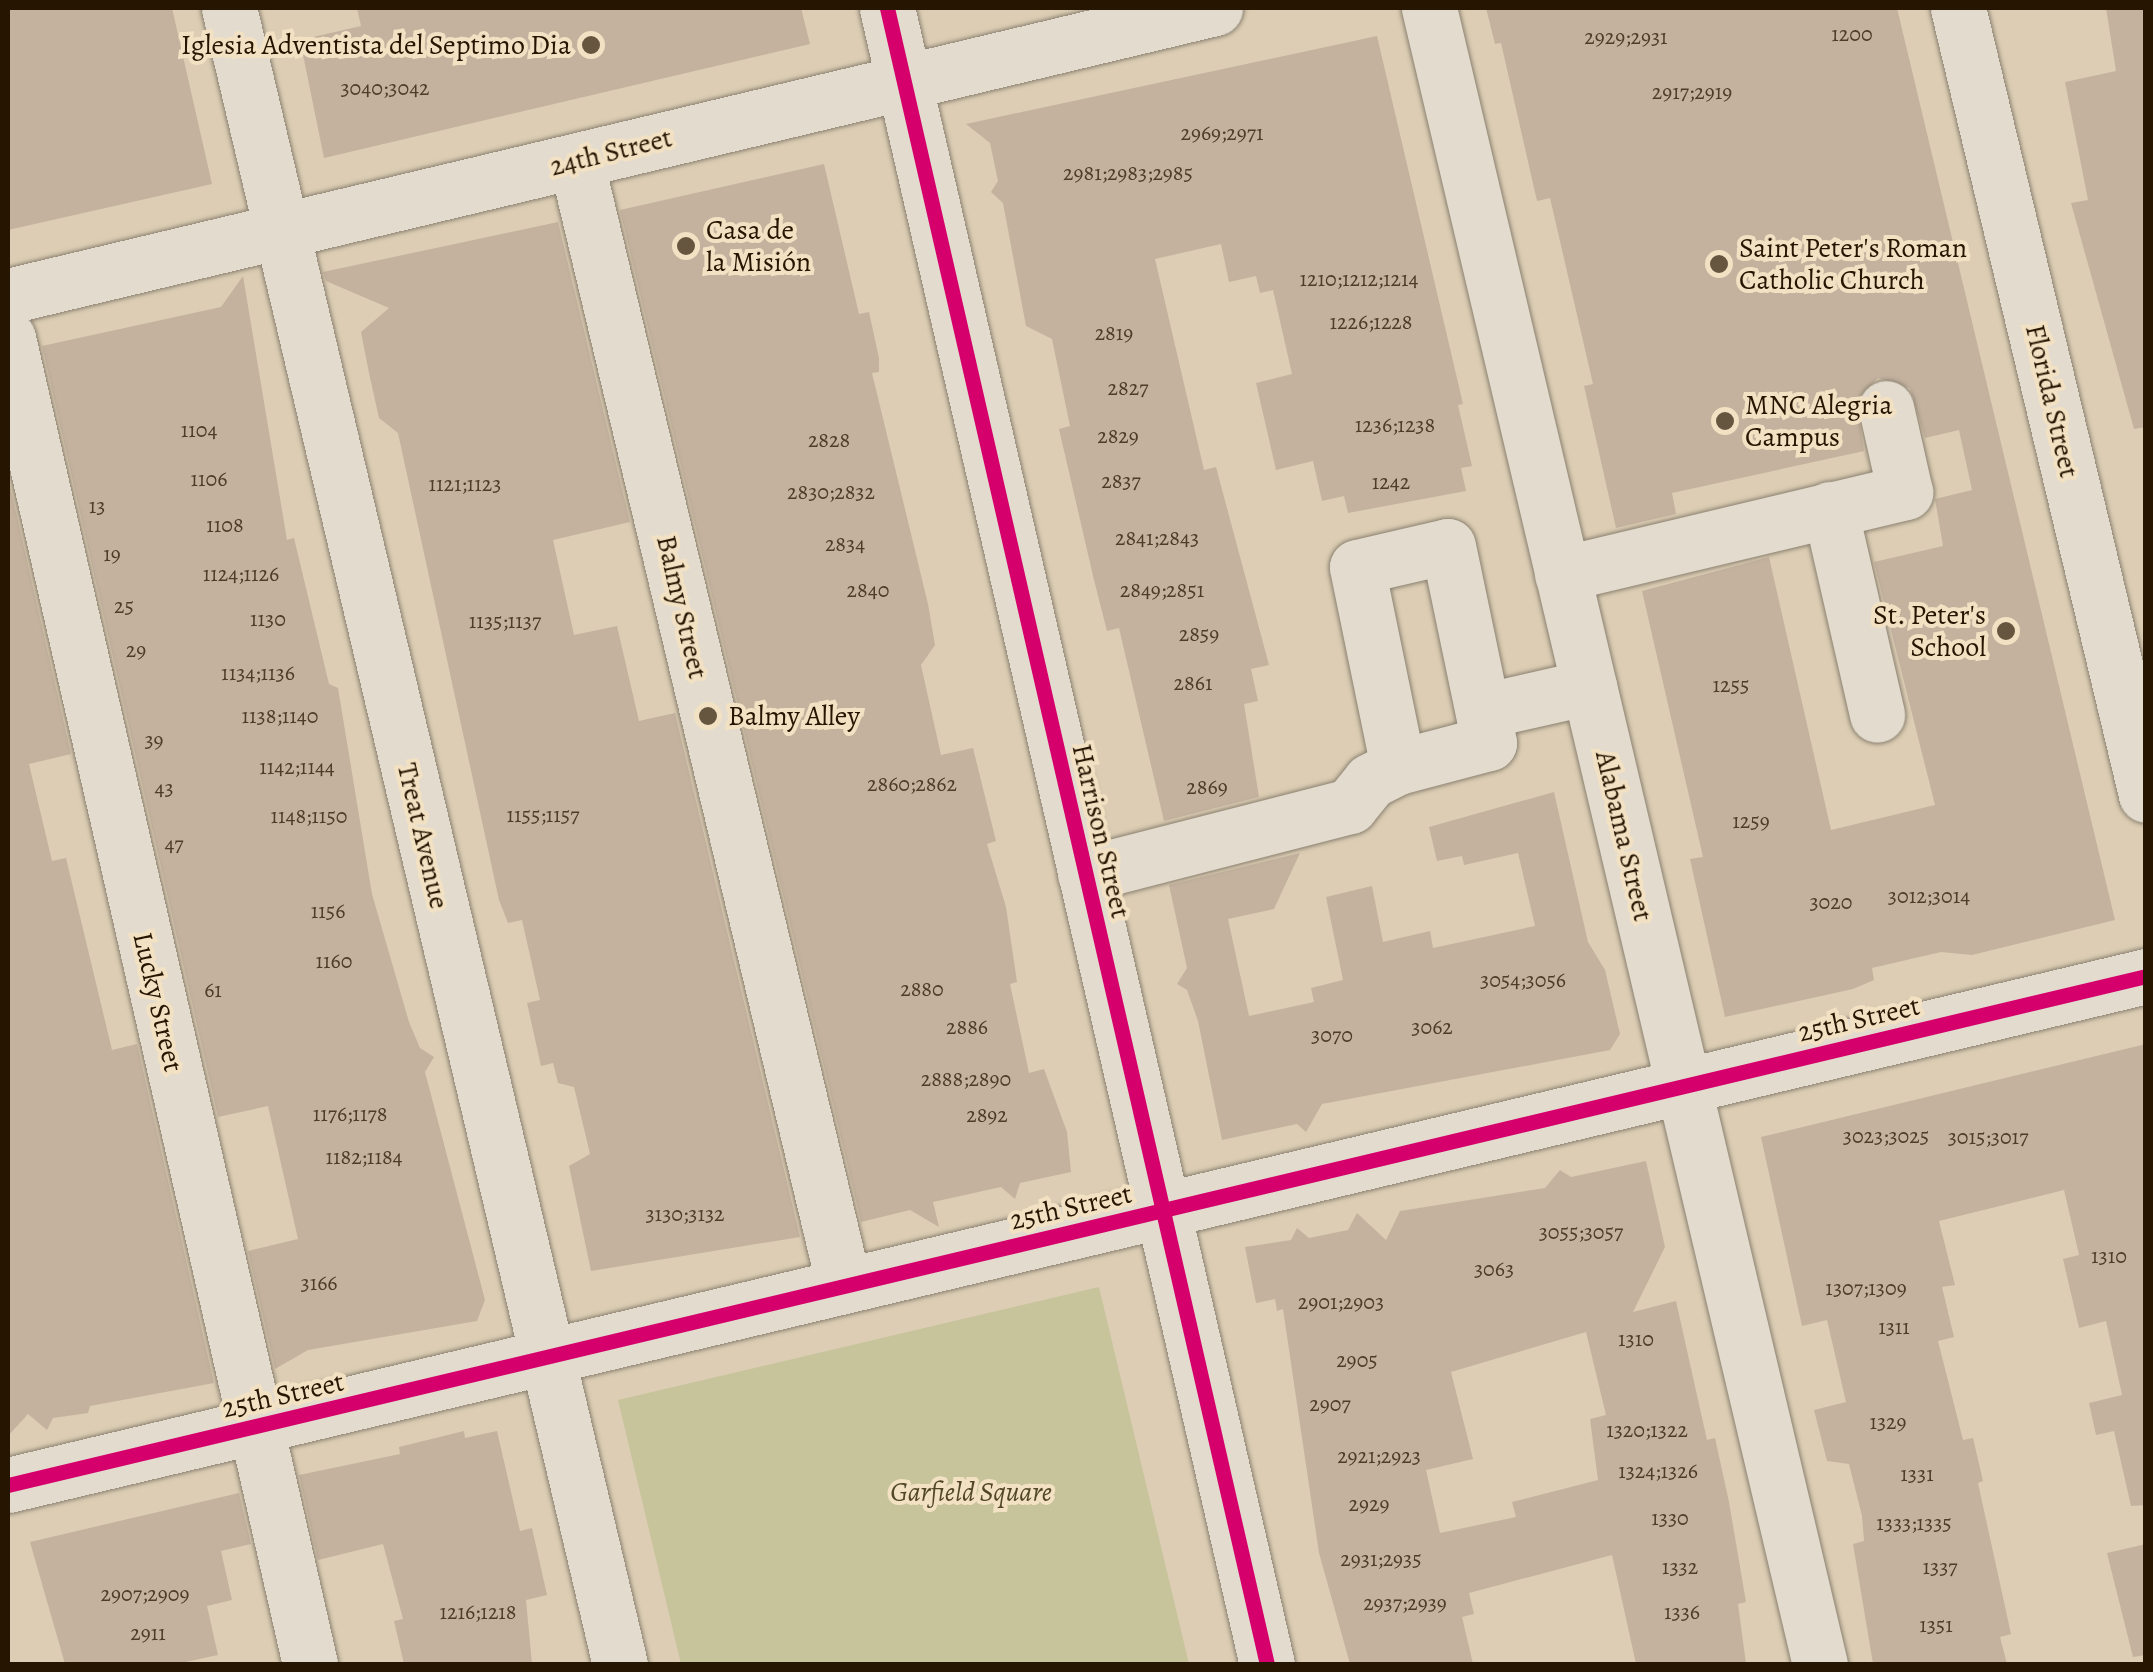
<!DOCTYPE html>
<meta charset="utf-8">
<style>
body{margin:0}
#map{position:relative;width:2153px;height:1672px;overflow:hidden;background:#dccdb4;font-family:Alegreya,serif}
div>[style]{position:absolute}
.green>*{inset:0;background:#c7c49b}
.building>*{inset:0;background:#c4b29f}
.roads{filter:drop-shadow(0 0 2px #8b8170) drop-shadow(0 0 2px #8b8170)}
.minor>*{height:55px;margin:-27.5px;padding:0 27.5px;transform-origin:27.5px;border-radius:27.5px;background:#e2dbce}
.cycleway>*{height:15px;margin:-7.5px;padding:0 7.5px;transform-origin:7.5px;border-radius:7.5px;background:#d6006c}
.dots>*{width:28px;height:28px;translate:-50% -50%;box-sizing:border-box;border:5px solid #f3e1c3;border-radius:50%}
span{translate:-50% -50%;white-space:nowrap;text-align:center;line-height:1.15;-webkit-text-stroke:8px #f3e1c3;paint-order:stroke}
.number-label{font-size:22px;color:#4e3c28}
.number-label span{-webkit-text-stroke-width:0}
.poi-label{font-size:28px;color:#261500}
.right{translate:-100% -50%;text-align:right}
.left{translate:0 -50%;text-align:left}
.street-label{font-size:28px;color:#261500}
.park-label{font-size:28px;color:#514728;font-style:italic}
.frame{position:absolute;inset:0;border:10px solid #261500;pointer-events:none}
</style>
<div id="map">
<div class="green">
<i style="clip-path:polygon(1099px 1287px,1189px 1664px,681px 1664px,618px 1400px)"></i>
</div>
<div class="building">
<i style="clip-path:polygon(8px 8px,172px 8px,212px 184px,8px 230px)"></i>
<i style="clip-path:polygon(357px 8px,801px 8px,810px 44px,324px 158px,300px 40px,361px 26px)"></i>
<i style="clip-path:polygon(1486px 8px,1897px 8px,2115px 920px,1972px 955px,1941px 952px,1872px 968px,1874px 980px,1853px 989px,1725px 1017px,1690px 859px,1703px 857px,1642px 591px,1769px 557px,1831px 830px,1935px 805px,1874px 562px,1943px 546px,1935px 499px,1972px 490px,1959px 430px,1925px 438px,1910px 388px,1878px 378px,1856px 400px,1864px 451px,1672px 493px,1676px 514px,1616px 528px,1584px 386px,1593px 384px,1550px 198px,1537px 201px,1501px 43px,1495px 44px)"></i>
<i style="clip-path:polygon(2106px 8px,2146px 8px,2146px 427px,2134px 429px,2071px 203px,2088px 200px,2065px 82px,2116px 71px)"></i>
<i style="clip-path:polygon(1377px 36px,1463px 404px,1458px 405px,1472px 466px,1461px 468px,1466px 491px,1348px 513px,1344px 496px,1322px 501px,1313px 461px,1276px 470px,1256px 383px,1292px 374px,1273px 290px,1260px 293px,1256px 276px,1229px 282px,1221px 244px,1155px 259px,1204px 470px,1216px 467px,1269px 665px,1251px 669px,1258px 701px,1244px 704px,1259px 797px,1164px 821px,1119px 628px,1107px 631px,1094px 580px,1059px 429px,1070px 426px,1052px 339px,1026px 326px,1003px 203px,991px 192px,998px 181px,990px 143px,966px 124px)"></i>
<i style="clip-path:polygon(824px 164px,859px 314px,869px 312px,879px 358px,879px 372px,872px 373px,928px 604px,935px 645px,921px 665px,941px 755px,973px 748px,996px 841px,987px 844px,1006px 907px,1017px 982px,1010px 984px,1029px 1073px,1044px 1069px,1067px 1132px,1071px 1172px,1020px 1183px,1015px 1199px,1001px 1187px,933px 1202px,939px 1227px,910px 1210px,861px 1222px,620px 210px)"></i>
<i style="clip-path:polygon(558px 222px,630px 522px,553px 540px,574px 635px,617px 626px,639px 721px,675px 713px,800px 1237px,591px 1271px,569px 1166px,590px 1154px,574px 1087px,558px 1083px,553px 1063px,541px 1066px,527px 1003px,540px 1000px,522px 920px,508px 923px,499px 900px,398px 433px,379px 418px,369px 373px,361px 332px,389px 308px,326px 281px,323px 272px)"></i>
<i style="clip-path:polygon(243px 276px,287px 540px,294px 538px,329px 684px,338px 688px,372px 894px,409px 1022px,420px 1048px,434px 1057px,425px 1072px,485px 1300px,477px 1321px,308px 1350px,275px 1369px,248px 1251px,298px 1239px,268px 1106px,218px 1117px,42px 346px,221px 307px)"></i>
<i style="clip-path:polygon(8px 477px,71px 754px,29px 764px,52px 861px,66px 858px,112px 1050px,137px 1044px,214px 1383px,90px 1406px,88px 1413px,53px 1418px,47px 1430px,28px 1414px,8px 1436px)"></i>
<i style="clip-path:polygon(1554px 792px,1588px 942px,1605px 970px,1620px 1034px,1610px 1050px,1322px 1104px,1306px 1132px,1297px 1124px,1222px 1140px,1198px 1021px,1187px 990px,1177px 984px,1187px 968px,1169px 885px,1300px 853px,1274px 909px,1228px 919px,1249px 1016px,1314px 1002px,1311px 988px,1343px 980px,1326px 897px,1372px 886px,1383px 942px,1430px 931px,1433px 948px,1535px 926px,1518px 853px,1464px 865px,1462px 856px,1437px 861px,1429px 827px)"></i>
<i style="clip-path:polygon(2146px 1044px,2146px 1505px,2131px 1506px,2114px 1431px,2096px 1435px,2089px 1403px,2122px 1395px,2106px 1321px,2079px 1328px,2063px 1259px,2079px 1255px,2064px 1190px,1939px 1221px,1955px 1285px,1942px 1287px,1954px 1337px,1938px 1341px,1963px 1440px,1973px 1438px,1983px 1481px,1978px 1483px,2011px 1634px,2000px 1637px,2007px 1664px,1873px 1664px,1853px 1544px,1864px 1541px,1862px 1516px,1849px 1464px,1827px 1461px,1814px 1410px,1846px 1402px,1827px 1320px,1802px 1326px,1761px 1137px)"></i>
<i style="clip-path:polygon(evenodd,1646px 1161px,1665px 1247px,1633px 1312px,1676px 1301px,1707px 1440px,1715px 1438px,1729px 1502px,1746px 1602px,1738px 1604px,1746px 1664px,1636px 1664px,1612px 1555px,1469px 1593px,1474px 1614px,1462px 1617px,1473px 1664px,1350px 1664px,1319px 1553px,1283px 1309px,1277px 1311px,1275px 1299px,1256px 1303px,1245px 1247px,1291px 1240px,1297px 1228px,1309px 1238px,1348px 1230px,1357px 1213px,1386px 1240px,1400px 1211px,1545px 1188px,1560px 1170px,1571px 1177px,1646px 1161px,1586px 1332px,1606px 1415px,1590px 1419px,1598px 1480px,1512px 1502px,1516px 1517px,1440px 1533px,1426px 1470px,1473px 1459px,1451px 1372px,1586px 1332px)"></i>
<i style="clip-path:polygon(464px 1431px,465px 1438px,497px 1431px,520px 1531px,532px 1528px,547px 1595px,526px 1600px,532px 1664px,404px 1664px,394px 1621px,403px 1619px,383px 1544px,318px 1560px,299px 1475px,400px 1454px,399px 1447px)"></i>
<i style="clip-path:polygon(239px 1493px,251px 1544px,221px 1551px,232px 1600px,207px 1606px,218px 1655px,176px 1664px,65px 1664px,30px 1542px)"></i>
<i style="clip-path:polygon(2146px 1544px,2146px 1655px,2133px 1657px,2107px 1553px)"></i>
</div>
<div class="roads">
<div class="minor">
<i style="left:229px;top:8px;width:1702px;rotate:76.72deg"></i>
<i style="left:887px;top:8px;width:1699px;rotate:77.08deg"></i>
<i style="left:1429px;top:8px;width:1702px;rotate:76.72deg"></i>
<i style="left:1958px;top:8px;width:809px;rotate:76.56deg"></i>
<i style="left:576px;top:161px;width:1156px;rotate:76.6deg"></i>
<i style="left:8px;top:296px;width:1241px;rotate:-13.42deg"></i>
<i style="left:8px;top:338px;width:1360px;rotate:77.17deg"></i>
<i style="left:1830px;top:509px;width:211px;rotate:77.1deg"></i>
<i style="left:1562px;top:574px;width:353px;rotate:-13.4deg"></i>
<i style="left:1905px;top:492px;width:86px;rotate:-102.7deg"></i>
<i style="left:1483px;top:711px;width:109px;rotate:-12.8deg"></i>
<i style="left:1085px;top:874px;width:274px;rotate:-14.4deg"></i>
<i style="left:1350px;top:806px;width:32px;rotate:-51deg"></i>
<i style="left:1370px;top:781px;width:31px;rotate:-27deg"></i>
<i style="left:1398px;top:767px;width:204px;rotate:-101.6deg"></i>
<i style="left:1357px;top:567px;width:93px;rotate:-13deg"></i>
<i style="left:1448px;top:546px;width:201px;rotate:78.2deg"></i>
<i style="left:1489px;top:743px;width:94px;rotate:165.2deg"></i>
<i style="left:8px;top:1485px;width:2198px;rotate:-13.39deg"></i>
</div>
</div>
<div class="cycleway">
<i style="left:887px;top:8px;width:1699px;rotate:77.08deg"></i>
<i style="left:8px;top:1485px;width:2198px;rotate:-13.39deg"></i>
</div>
<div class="dots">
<i style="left:591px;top:45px;background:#66553f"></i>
<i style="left:686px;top:246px;background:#66553f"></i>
<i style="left:1719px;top:264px;background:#66553f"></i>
<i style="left:1725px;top:421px;background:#66553f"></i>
<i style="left:2006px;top:631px;background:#66553f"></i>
<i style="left:708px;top:716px;background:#66553f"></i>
</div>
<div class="number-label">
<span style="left:1852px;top:35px">1200</span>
<span style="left:1626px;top:38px">2929;2931</span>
<span style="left:385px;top:89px">3040;3042</span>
<span style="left:1692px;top:93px">2917;2919</span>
<span style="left:1222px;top:134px">2969;2971</span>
<span style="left:1128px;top:174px">2981;2983;2985</span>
<span style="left:1359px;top:280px">1210;1212;1214</span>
<span style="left:1371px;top:323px">1226;1228</span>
<span style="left:1114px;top:334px">2819</span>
<span style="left:1128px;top:389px">2827</span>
<span style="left:1395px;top:426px">1236;1238</span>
<span style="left:199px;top:431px">1104</span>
<span style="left:1118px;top:437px">2829</span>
<span style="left:829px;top:441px">2828</span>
<span style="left:209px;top:480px">1106</span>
<span style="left:1121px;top:482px">2837</span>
<span style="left:1391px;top:483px">1242</span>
<span style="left:465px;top:485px">1121;1123</span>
<span style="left:831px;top:493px">2830;2832</span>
<span style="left:97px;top:507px">13</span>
<span style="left:225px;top:526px">1108</span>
<span style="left:1157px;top:539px">2841;2843</span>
<span style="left:845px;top:545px">2834</span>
<span style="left:112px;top:555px">19</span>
<span style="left:241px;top:575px">1124;1126</span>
<span style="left:868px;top:591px">2840</span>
<span style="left:1162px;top:591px">2849;2851</span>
<span style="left:124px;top:607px">25</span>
<span style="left:268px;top:620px">1130</span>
<span style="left:505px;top:622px">1135;1137</span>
<span style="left:1199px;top:635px">2859</span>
<span style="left:136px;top:651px">29</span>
<span style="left:258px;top:674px">1134;1136</span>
<span style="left:1193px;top:684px">2861</span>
<span style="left:1731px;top:686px">1255</span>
<span style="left:280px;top:717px">1138;1140</span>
<span style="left:154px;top:741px">39</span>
<span style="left:297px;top:768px">1142;1144</span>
<span style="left:912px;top:785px">2860;2862</span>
<span style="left:1207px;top:788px">2869</span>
<span style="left:164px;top:789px">43</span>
<span style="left:543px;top:816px">1155;1157</span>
<span style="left:309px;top:817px">1148;1150</span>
<span style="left:1751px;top:822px">1259</span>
<span style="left:174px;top:845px">47</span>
<span style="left:1929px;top:897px">3012;3014</span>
<span style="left:1831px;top:903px">3020</span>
<span style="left:328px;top:912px">1156</span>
<span style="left:334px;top:962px">1160</span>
<span style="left:1523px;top:981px">3054;3056</span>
<span style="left:922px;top:990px">2880</span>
<span style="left:213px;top:991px">61</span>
<span style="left:967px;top:1028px">2886</span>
<span style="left:1432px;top:1028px">3062</span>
<span style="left:1332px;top:1036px">3070</span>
<span style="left:966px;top:1080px">2888;2890</span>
<span style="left:350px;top:1115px">1176;1178</span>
<span style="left:987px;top:1116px">2892</span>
<span style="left:1886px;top:1137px">3023;3025</span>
<span style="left:1988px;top:1138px">3015;3017</span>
<span style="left:364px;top:1158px">1182;1184</span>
<span style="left:685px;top:1215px">3130;3132</span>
<span style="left:1581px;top:1233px">3055;3057</span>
<span style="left:2109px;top:1257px">1310</span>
<span style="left:1494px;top:1270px">3063</span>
<span style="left:319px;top:1284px">3166</span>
<span style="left:1866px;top:1289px">1307;1309</span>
<span style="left:1341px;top:1303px">2901;2903</span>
<span style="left:1894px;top:1328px">1311</span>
<span style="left:1636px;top:1340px">1310</span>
<span style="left:1357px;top:1361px">2905</span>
<span style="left:1330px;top:1405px">2907</span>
<span style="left:1888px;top:1423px">1329</span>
<span style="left:1647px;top:1431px">1320;1322</span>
<span style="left:1379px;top:1457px">2921;2923</span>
<span style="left:1658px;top:1472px">1324;1326</span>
<span style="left:1917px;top:1475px">1331</span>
<span style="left:1369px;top:1505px">2929</span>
<span style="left:1670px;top:1519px">1330</span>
<span style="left:1914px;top:1524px">1333;1335</span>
<span style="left:1381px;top:1560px">2931;2935</span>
<span style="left:1680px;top:1568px">1332</span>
<span style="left:1940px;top:1568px">1337</span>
<span style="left:145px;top:1595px">2907;2909</span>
<span style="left:1405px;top:1604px">2937;2939</span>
<span style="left:478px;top:1613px">1216;1218</span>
<span style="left:1682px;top:1613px">1336</span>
<span style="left:1936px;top:1626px">1351</span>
<span style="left:148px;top:1634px">2911</span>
</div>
<div class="poi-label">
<span class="right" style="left:571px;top:45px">Iglesia Adventista del Septimo Dia</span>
<span class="left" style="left:706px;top:246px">Casa de<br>la Misión</span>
<span class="left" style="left:1739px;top:264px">Saint Peter's Roman<br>Catholic Church</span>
<span class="left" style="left:1745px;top:421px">MNC Alegria<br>Campus</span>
<span class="right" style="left:1986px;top:631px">St. Peter's<br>School</span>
<span class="left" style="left:728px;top:716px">Balmy Alley</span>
</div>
<div class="street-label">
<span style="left:611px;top:152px;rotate:-14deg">24th Street</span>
<span style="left:2052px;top:401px;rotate:77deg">Florida Street</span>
<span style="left:682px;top:607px;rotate:77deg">Balmy Street</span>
<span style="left:1101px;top:831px;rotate:77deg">Harrison Street</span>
<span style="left:423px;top:836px;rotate:77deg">Treat Avenue</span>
<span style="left:1624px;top:836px;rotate:77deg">Alabama Street</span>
<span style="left:158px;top:1002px;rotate:77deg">Lucky Street</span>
<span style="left:1859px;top:1019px;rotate:-13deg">25th Street</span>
<span style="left:1071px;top:1207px;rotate:-13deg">25th Street</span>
<span style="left:283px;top:1395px;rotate:-13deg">25th Street</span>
</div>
<div class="park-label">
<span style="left:971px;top:1492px">Garfield Square</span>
</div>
<div class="frame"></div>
</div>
